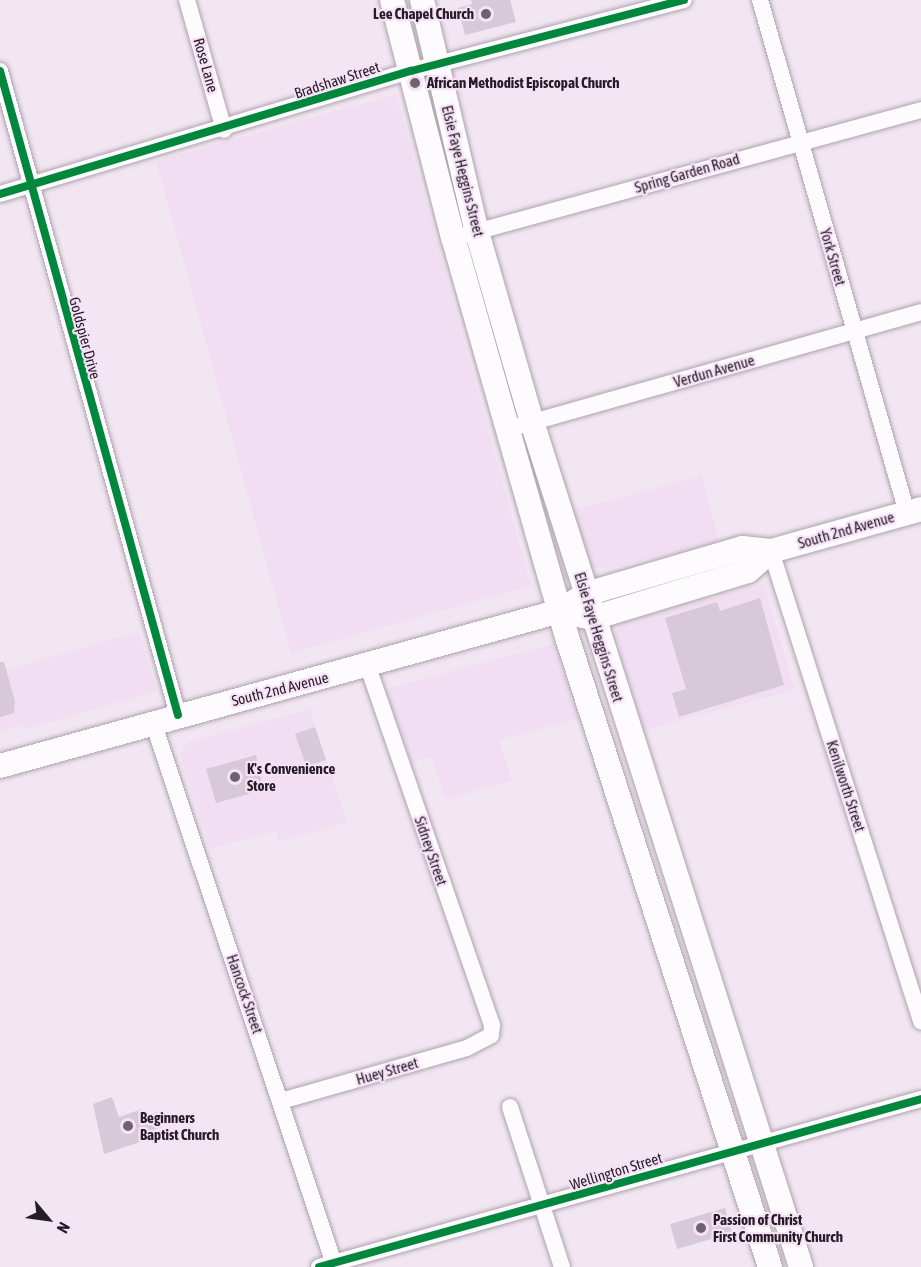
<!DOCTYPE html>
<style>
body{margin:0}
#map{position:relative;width:921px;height:1267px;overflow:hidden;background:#f2e6f2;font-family:"Asap Condensed",sans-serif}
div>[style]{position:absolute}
.built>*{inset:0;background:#f2def3}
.building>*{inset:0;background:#d8c9d9}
.roads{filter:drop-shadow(0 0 2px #aca3ac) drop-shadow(0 0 2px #aca3ac)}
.street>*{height:16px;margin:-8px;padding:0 8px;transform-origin:8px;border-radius:8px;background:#fdfbfd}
.secondary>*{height:24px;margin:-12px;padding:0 12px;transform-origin:12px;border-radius:12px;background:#fdfbfd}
.cycleway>*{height:8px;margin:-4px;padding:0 4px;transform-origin:4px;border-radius:4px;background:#00873e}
.dots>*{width:16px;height:16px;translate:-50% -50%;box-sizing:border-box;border:3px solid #f6e1f7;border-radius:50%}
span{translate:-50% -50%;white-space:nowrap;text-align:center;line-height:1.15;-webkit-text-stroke:4.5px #f6e1f7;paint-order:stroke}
.poi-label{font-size:15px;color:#251d25;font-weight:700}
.right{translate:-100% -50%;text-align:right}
.left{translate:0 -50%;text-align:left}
.street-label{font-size:15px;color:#251d25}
.north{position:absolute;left:18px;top:1189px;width:60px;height:60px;-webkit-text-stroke:4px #f6e1f7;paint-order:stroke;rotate:119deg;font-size:16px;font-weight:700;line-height:24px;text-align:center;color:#251d25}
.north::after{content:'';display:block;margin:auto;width:21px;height:27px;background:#251d25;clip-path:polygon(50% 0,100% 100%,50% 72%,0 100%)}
</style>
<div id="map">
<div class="built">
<i style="clip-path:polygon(396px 94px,531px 586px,291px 653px,156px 161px)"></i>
<i style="clip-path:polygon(702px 476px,720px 544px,603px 569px,590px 567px,573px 510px)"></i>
<i style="clip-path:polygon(764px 584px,795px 690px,644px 730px,615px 635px,622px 623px)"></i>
<i style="clip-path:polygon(139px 631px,157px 691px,25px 730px,23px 724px,0 731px,0 672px)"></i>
<i style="clip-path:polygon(553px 644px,578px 719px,499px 740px,512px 781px,446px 799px,431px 757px,411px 762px,385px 689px)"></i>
<i style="clip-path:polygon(310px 709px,347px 823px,279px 841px,275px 831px,210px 849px,180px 755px,188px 742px)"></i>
</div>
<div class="building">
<i style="clip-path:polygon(471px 0,510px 0,516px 22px,465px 35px,458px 8px,472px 4px)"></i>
<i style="clip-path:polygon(760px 598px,784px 685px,679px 717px,672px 693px,686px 689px,665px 618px,717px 602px,720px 611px)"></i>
<i style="clip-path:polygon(0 662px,4px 662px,15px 701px,14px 713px,0 717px)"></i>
<i style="clip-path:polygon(315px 727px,326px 760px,306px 766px,295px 734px)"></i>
<i style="clip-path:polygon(256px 755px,263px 790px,216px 803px,206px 769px)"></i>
<i style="clip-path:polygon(112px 1097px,119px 1117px,142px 1109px,144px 1116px,157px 1112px,162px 1127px,149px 1131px,152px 1138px,104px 1154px,93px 1104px)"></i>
<i style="clip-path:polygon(725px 1208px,732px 1233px,677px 1249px,670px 1224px)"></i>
</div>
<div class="roads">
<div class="street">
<i style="left:187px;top:0;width:135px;rotate:74.1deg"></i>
<i style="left:760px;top:0;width:534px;rotate:74.01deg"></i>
<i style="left:0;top:71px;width:668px;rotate:74.55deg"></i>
<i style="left:0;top:194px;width:429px;rotate:-16.7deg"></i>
<i style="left:411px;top:71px;width:282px;rotate:-14.6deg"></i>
<i style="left:468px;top:234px;width:470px;rotate:-15.3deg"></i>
<i style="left:508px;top:429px;width:429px;rotate:-15.8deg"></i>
<i style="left:771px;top:551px;width:494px;rotate:72.3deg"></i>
<i style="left:153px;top:722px;width:575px;rotate:71.53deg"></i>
<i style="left:281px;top:1101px;width:193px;rotate:-15.9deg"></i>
<i style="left:467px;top:1048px;width:27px;rotate:-28deg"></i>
<i style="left:491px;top:1035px;width:10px;rotate:-84deg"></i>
<i style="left:492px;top:1025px;width:380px;rotate:-109.1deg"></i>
<i style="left:510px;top:1107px;width:168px;rotate:72deg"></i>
<i style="left:319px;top:1267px;width:625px;rotate:-15.59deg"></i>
</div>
<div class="secondary">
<i style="left:392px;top:0;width:245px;rotate:75.6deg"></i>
<i style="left:453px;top:237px;width:416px;rotate:74.1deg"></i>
<i style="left:567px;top:637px;width:662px;rotate:72.14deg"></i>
<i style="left:422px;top:0;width:238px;rotate:76.7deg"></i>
<i style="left:477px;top:232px;width:198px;rotate:73.9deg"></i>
<i style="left:532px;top:422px;width:887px;rotate:72.34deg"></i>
<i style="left:578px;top:615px;width:15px;rotate:11deg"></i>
<i style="left:593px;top:618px;width:162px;rotate:-16.9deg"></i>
<i style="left:748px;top:571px;width:30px;rotate:-41deg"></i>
<i style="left:0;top:766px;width:581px;rotate:-15.47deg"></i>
<i style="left:560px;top:611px;width:31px;rotate:-33deg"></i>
<i style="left:586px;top:594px;width:163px;rotate:-16.4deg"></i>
<i style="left:742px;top:548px;width:29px;rotate:6deg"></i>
<i style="left:771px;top:551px;width:156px;rotate:-15.6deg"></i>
</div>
</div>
<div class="cycleway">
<i style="left:0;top:71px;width:668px;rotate:74.55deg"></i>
<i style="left:0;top:194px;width:429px;rotate:-16.7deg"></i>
<i style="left:411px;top:71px;width:282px;rotate:-14.6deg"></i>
<i style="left:319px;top:1267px;width:625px;rotate:-15.59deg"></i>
</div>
<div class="dots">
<i style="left:486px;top:14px;background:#6d636d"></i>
<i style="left:415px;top:83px;background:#6d636d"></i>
<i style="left:235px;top:777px;background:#6d636d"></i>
<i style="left:128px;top:1126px;background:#6d636d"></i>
<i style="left:701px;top:1228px;background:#6d636d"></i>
</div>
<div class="poi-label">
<span class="right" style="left:474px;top:14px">Lee Chapel Church</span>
<span class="left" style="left:427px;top:83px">African Methodist Episcopal Church</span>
<span class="left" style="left:247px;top:777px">K's Convenience<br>Store</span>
<span class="left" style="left:140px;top:1126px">Beginners<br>Baptist Church</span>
<span class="left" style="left:713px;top:1228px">Passion of Christ<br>First Community Church</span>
</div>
<div class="street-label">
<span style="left:206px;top:65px;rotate:74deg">Rose Lane</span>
<span style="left:337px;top:80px;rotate:-18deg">Bradshaw Street</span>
<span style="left:463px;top:171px;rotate:76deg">Elsie Faye Heggins Street</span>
<span style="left:687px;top:173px;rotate:-16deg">Spring Garden Road</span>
<span style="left:833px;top:257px;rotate:74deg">York Street</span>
<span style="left:85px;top:338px;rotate:75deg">Goldspier Drive</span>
<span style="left:714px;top:371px;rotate:-16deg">Verdun Avenue</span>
<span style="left:846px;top:530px;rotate:-16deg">South 2nd Avenue</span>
<span style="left:599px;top:637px;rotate:73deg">Elsie Faye Heggins Street</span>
<span style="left:280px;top:689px;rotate:-14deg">South 2nd Avenue</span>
<span style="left:846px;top:786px;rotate:72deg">Kenilworth Street</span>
<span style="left:431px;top:851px;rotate:71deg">Sidney Street</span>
<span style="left:245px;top:994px;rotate:71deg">Hancock Street</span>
<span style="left:387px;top:1071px;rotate:-16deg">Huey Street</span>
<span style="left:616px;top:1171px;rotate:-17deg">Wellington Street</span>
</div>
<div class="north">N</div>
</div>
